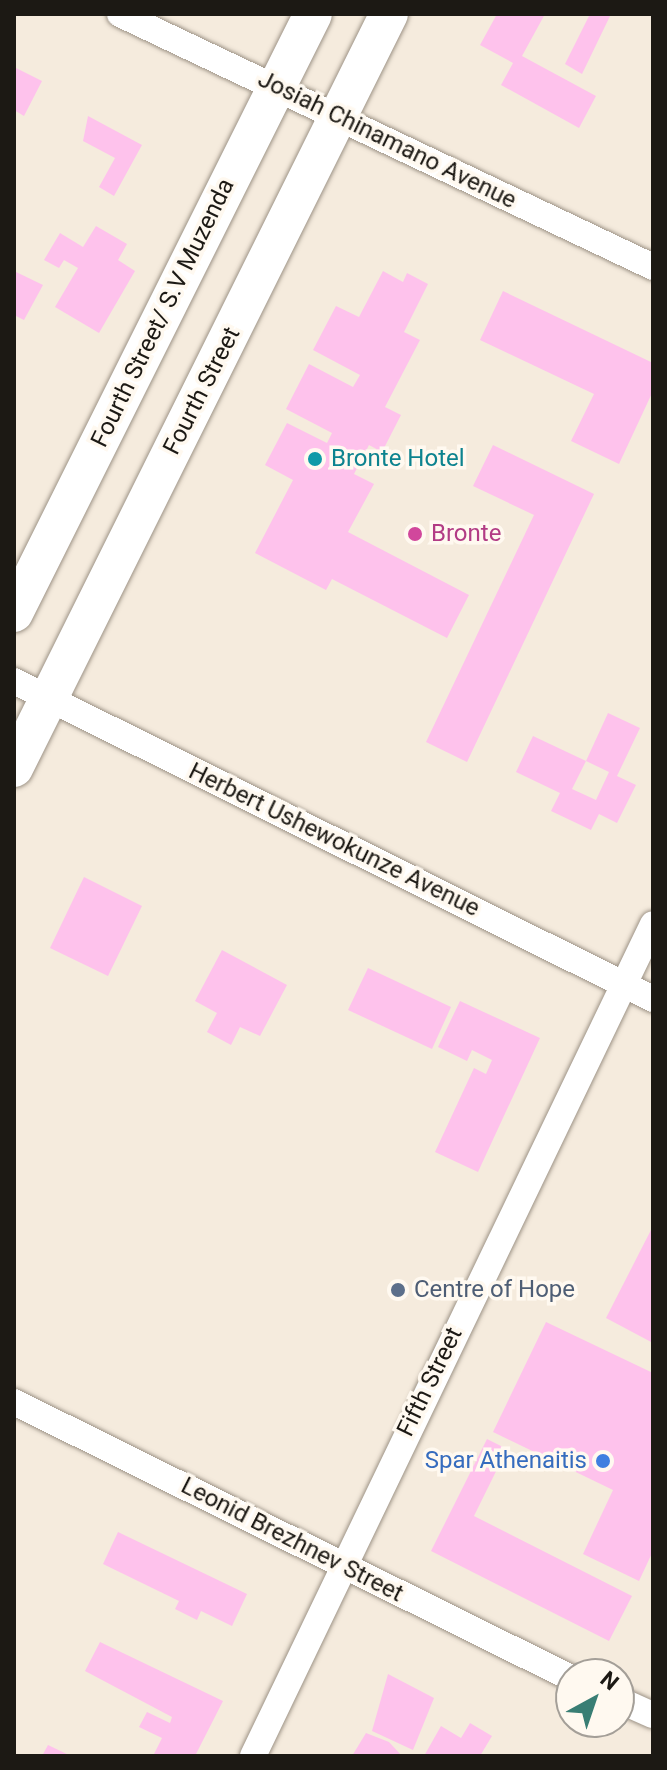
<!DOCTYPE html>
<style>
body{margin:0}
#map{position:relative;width:667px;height:1770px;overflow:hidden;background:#f5ebdd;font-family:Roboto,sans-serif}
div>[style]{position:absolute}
.building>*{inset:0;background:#fec2ec}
.roads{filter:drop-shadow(0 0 2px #9d9386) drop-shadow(0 0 2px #9d9386)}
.street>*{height:26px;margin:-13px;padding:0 13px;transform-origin:13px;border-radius:13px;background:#fff}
.secondary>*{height:38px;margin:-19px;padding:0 19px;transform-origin:19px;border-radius:19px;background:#fff}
.dots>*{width:22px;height:22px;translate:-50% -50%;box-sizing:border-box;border:4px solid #fff9f0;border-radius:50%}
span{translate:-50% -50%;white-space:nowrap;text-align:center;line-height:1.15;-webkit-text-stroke:7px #fff9f0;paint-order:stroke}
.street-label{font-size:24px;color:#1c1914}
.culture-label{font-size:24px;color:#0d838f}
.left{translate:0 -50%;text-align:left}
.hotel-label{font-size:24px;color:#b23c85}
.service-label{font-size:24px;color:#4e5e75}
.shop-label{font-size:24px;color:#366cbe}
.right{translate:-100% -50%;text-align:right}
.frame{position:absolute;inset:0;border:16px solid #1c1914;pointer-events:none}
.north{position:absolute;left:555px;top:1658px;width:80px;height:80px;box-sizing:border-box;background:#fff9f0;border:2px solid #a49f98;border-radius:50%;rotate:40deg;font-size:22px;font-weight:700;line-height:32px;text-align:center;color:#1c1914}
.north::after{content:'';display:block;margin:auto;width:28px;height:36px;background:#397e74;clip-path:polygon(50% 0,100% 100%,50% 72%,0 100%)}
</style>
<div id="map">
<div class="building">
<i style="clip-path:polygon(497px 14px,545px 14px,522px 56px,596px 96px,579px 128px,501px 85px,513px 63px,480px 45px)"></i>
<i style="clip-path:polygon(590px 14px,611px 14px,582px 74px,565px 64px)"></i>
<i style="clip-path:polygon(14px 67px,42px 81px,24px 116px,14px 110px)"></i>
<i style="clip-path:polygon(88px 116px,142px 145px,114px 196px,99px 187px,115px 158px,83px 141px)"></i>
<i style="clip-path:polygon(96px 226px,127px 244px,118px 260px,135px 271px,99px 333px,55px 307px,78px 268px,64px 260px,59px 268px,44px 260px,60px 233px,83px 247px)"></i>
<i style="clip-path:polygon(14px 271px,43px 285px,24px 320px,14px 315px)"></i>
<i style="clip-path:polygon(383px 271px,403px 282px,407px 273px,428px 284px,404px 332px,420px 340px,385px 407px,401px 415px,382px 452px,369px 445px,354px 474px,374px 484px,348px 532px,469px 595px,447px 638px,332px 579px,326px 590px,255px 553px,293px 480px,265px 465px,287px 423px,327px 443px,332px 433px,286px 409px,309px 364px,353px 387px,360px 375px,313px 350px,336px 306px,359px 317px)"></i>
<i style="clip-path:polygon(503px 291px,653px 363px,653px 391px,619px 464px,571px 441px,594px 394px,480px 340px)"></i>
<i style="clip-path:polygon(493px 445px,594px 494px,467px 762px,426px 742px,534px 515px,473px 486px)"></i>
<i style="clip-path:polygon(evenodd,608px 713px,640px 728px,617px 776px,636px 785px,617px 823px,599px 814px,591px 830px,551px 811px,560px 793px,516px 772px,533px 736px,586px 761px,608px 713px,586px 761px,609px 772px,596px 800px,572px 789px,586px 761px)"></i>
<i style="clip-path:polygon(84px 877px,142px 906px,108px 976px,50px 948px)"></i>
<i style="clip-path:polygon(222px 950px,287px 985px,260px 1036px,240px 1027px,231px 1045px,207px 1032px,217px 1013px,195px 1001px)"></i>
<i style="clip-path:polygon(368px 968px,451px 1007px,432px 1049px,348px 1010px)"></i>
<i style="clip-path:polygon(460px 1001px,540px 1038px,478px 1172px,435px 1152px,474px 1068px,486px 1074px,492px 1060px,472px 1050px,467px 1061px,438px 1047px)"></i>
<i style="clip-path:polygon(653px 1226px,653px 1343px,606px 1318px)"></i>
<i style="clip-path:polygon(546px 1322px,653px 1373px,653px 1551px,639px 1581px,583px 1554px,613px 1490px,493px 1432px)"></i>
<i style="clip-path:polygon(487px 1439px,507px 1449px,474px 1516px,632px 1596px,609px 1641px,431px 1551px)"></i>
<i style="clip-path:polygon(118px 1532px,247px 1594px,232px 1626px,201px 1611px,197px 1620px,175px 1609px,179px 1601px,103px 1564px)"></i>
<i style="clip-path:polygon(100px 1642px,223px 1701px,195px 1756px,153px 1756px,162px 1738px,139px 1727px,147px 1712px,170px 1723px,172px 1717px,85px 1671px)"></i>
<i style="clip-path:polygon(388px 1674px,434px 1698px,413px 1750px,372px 1731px)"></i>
<i style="clip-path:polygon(470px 1723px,492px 1736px,480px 1756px,424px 1756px,441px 1726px,461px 1738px)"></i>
<i style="clip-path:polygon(366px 1733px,389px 1742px,402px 1756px,352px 1756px)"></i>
<i style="clip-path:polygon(48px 1745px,71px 1756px,42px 1756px)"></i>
</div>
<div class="roads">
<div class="street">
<i style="left:120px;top:14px;width:590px;rotate:25.39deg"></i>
<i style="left:14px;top:681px;width:714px;rotate:26.46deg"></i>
<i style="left:14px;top:1402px;width:622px;rotate:26.36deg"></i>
<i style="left:619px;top:1700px;width:37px;rotate:24deg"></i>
<i style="left:253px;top:1756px;width:923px;rotate:-64.32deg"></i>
</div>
<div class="secondary">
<i style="left:14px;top:613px;width:669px;rotate:-63.47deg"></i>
<i style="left:14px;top:768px;width:842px;rotate:-63.56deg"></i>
</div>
</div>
<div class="dots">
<i style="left:315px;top:459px;background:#0f9aa8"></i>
<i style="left:415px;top:534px;background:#d1479c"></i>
<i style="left:398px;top:1290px;background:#5c6f8a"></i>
<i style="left:603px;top:1461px;background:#3f7fe0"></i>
</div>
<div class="street-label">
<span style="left:387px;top:140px;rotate:26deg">Josiah Chinamano Avenue</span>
<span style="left:163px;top:313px;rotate:-64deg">Fourth Street/ S.V Muzenda</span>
<span style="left:202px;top:391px;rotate:-63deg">Fourth Street</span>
<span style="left:334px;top:840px;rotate:26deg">Herbert Ushewokunze Avenue</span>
<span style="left:430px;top:1382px;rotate:-64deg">Fifth Street</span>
<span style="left:292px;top:1540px;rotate:27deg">Leonid Brezhnev Street</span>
</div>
<div class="culture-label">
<span class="left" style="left:331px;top:459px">Bronte Hotel</span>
</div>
<div class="hotel-label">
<span class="left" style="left:431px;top:534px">Bronte</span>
</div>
<div class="service-label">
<span class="left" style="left:414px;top:1290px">Centre of Hope</span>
</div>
<div class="shop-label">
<span class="right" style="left:587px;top:1461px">Spar Athenaitis</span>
</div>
<div class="frame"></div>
<div class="north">N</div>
</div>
